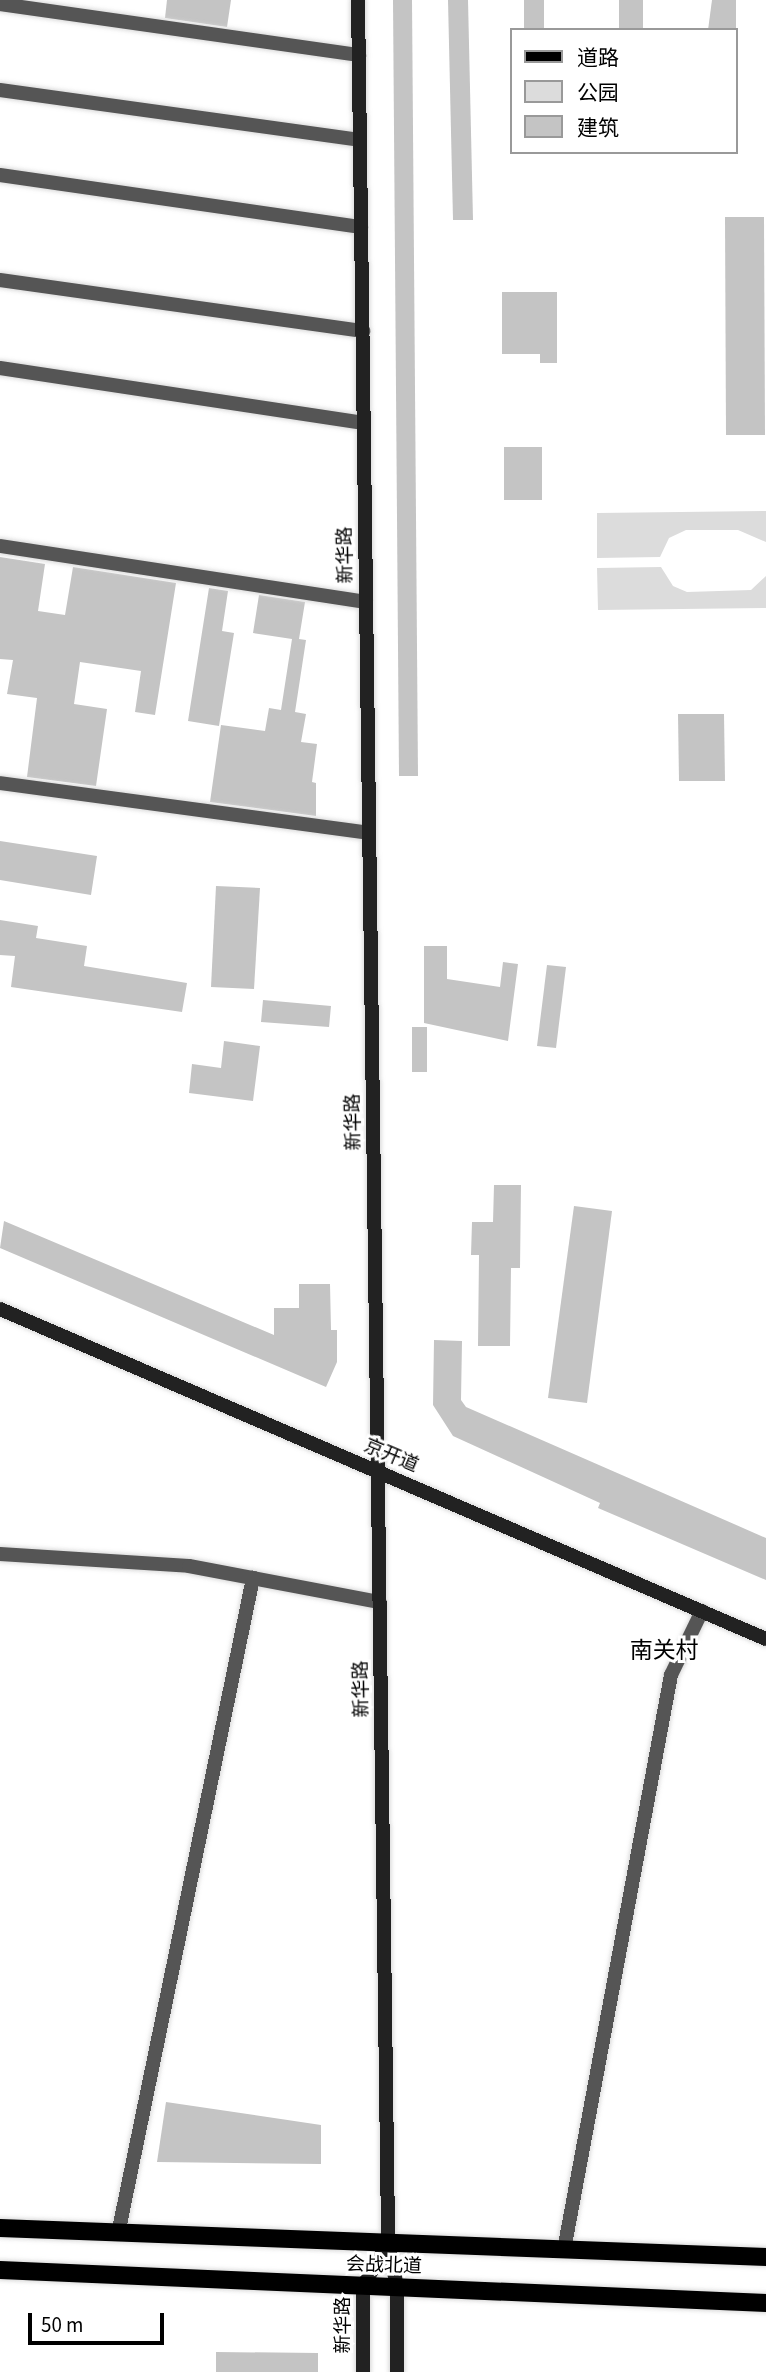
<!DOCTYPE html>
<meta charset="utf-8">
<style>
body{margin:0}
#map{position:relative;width:766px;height:2372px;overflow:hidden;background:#fff;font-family:"Source Sans 3","Noto Sans SC",sans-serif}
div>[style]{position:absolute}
.green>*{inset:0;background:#dcdcdc}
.building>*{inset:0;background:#c4c4c4}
.roads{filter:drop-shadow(0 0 2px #dbdbdb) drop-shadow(0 0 2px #dbdbdb)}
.street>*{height:14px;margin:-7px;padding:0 7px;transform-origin:7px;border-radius:7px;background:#555}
.secondary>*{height:14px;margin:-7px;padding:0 7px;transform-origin:7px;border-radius:7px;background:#222}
.primary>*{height:18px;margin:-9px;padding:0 9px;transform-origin:9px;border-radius:9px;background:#000}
span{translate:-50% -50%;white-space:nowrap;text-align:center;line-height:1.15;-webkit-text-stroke:6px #fff;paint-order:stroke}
.street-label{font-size:19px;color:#000}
.quarter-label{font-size:23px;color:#000}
.legend{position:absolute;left:510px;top:28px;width:228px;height:126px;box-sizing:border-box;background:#fff;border:2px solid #999;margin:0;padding:9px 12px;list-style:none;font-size:21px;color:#000}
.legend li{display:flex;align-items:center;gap:14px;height:35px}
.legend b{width:35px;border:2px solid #999}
.scale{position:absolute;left:28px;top:2313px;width:136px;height:32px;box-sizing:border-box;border:4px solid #000;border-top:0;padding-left:9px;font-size:21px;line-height:24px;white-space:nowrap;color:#000;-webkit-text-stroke:5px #fff;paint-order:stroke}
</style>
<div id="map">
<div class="green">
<i style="clip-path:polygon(766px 511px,766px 542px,738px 530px,686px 530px,669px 538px,660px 557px,597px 558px,597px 513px)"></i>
<i style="clip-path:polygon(661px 567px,673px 586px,687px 592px,751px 590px,766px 576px,766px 608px,598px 610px,597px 568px)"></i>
</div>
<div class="building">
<i style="clip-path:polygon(167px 0,231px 0,227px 27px,165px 18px)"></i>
<i style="clip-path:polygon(393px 0,412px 0,418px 776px,399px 776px)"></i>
<i style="clip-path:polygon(448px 0,468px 0,473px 220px,453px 220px)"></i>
<i style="clip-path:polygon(524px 0,544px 0,544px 30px,524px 30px)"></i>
<i style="clip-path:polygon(619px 0,643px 0,643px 30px,619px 30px)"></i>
<i style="clip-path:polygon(712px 0,736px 0,736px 30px,708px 30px)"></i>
<i style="clip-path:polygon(725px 217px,764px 217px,765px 435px,726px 435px)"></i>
<i style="clip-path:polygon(502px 292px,557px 292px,557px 363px,540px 363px,540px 354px,502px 354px)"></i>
<i style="clip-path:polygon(504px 447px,542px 447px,542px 500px,504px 500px)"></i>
<i style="clip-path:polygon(0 557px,45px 564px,38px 611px,65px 615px,73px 567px,176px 583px,155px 715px,135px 712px,141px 671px,80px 662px,74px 704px,107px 709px,96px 786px,27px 777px,37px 698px,7px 694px,13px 660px,0 659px)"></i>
<i style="clip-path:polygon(209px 588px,228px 591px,222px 631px,234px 633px,219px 726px,188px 721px)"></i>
<i style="clip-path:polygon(259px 595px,305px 602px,299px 639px,306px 640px,295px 712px,306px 714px,301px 742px,317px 744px,312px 782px,316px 783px,316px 816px,210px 802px,221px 725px,265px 731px,269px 708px,281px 710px,292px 639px,253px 633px)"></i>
<i style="clip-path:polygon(678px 714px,724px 714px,725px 781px,679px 781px)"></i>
<i style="clip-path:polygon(0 841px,97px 856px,91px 895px,0 880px)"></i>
<i style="clip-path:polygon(216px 886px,260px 888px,254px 989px,211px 987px)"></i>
<i style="clip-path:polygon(0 920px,38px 926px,36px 938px,87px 946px,84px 966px,187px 983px,182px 1012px,11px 987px,15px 956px,0 955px)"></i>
<i style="clip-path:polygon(424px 946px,447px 946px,447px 979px,500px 987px,503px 962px,518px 964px,508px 1041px,424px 1023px)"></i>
<i style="clip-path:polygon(547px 965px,566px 967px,556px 1048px,537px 1046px)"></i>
<i style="clip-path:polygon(263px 1000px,331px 1006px,329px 1027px,261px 1022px)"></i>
<i style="clip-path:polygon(412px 1027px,427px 1027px,427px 1072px,412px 1072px)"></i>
<i style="clip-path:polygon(224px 1041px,260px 1046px,253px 1101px,189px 1093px,192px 1064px,221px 1068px)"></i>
<i style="clip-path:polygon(494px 1185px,521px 1185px,520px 1268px,511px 1268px,510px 1346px,478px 1346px,479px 1255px,471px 1255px,472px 1222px,493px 1222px)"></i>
<i style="clip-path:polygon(574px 1206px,612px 1211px,587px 1403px,548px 1398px)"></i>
<i style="clip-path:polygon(4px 1221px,274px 1335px,274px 1308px,299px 1308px,299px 1284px,330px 1284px,331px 1330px,337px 1330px,337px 1362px,326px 1387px,0 1248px)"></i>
<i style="clip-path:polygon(434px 1340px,462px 1341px,461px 1400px,466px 1407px,766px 1538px,766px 1580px,598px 1508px,600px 1503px,453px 1436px,433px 1405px)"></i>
<i style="clip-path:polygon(166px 2102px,321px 2125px,321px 2164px,157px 2162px)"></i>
<i style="clip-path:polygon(216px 2352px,318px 2353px,318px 2372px,216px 2372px)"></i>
</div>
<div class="roads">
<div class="street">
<i style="left:0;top:4px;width:363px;rotate:8.1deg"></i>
<i style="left:0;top:90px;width:363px;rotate:7.9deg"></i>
<i style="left:0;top:175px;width:365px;rotate:8.2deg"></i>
<i style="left:0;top:280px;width:367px;rotate:8deg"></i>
<i style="left:0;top:368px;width:368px;rotate:8.6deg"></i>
<i style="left:0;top:546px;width:370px;rotate:8.7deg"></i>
<i style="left:0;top:783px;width:372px;rotate:7.7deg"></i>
<i style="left:0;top:1554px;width:189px;rotate:3.6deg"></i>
<i style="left:189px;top:1566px;width:194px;rotate:10.7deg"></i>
<i style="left:118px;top:2234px;width:670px;rotate:-78.37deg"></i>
<i style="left:564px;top:2250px;width:585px;rotate:-79.46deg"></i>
<i style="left:671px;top:1675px;width:71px;rotate:-64.2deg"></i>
</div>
<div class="secondary">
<i style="left:358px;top:0;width:2243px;rotate:89.23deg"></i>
<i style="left:388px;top:2243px;width:45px;rotate:78.4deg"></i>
<i style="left:397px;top:2287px;width:85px;rotate:90deg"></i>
<i style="left:0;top:1309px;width:834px;rotate:23.31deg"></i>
<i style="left:363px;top:2372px;width:86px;rotate:-90deg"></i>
<i style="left:363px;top:2286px;width:50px;rotate:-59.8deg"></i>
</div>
<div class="primary">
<i style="left:0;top:2228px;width:767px;rotate:2.17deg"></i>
<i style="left:0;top:2270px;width:767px;rotate:2.47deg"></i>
</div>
</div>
<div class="street-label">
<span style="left:346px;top:555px;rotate:-91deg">新华路</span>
<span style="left:354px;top:1122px;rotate:-91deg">新华路</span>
<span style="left:391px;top:1456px;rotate:23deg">京开道</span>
<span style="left:362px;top:1689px;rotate:-91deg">新华路</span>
<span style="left:384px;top:2266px;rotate:2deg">会战北道</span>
<span style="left:344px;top:2325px;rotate:-90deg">新华路</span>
</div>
<div class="quarter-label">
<span style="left:664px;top:1651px">南关村</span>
</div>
<ul class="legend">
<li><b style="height:9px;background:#000"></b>道路</li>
<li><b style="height:19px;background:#dcdcdc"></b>公园</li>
<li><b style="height:19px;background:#c4c4c4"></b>建筑</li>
</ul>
<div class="scale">50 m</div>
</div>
